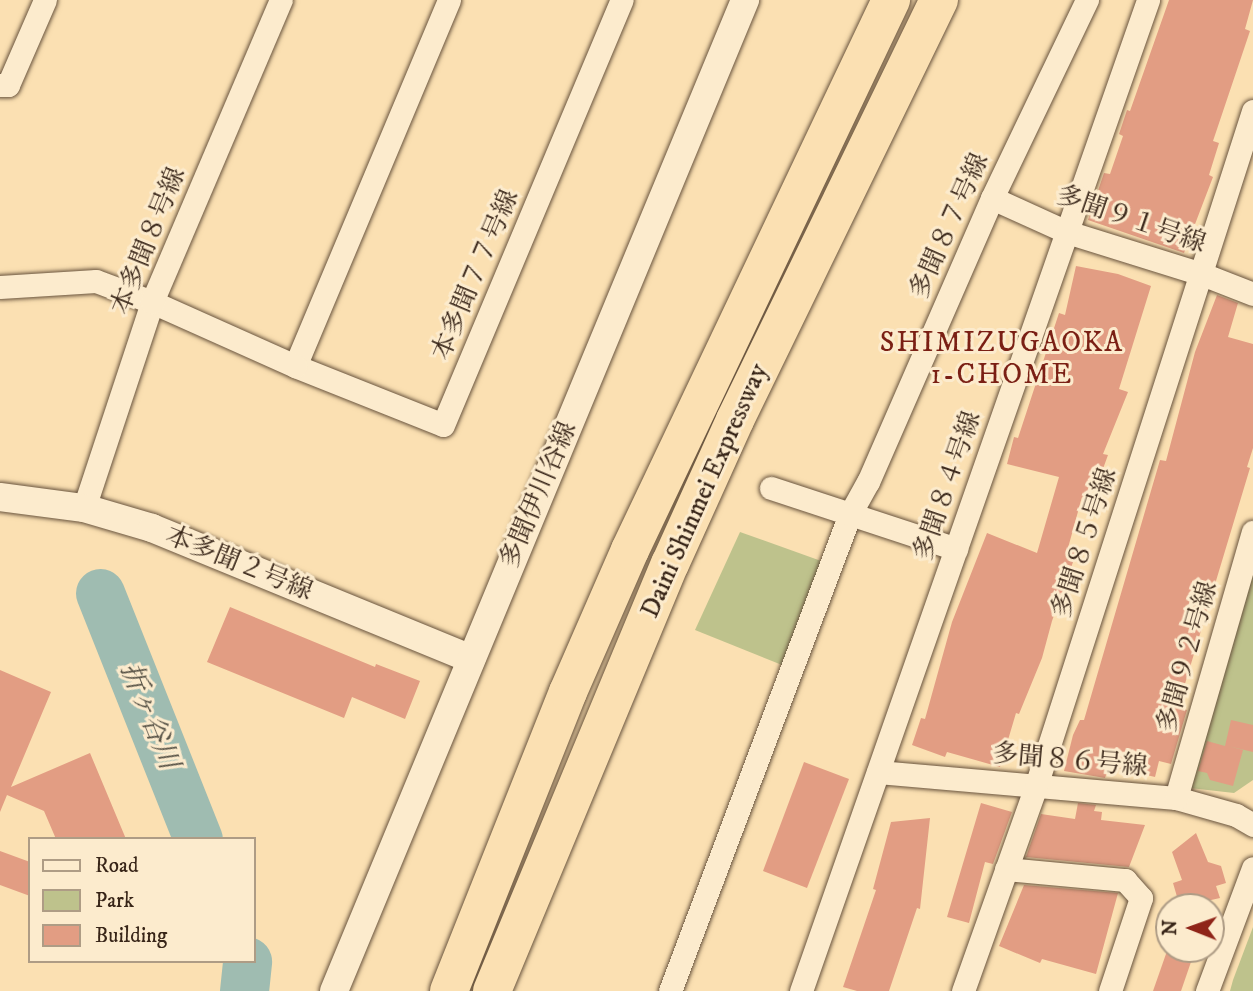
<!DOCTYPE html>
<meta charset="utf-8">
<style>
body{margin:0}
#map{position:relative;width:1253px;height:991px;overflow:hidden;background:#fbe0b2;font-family:"IM FELL DW Pica","Noto Serif JP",serif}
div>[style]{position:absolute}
.green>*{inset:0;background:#bec28c}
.river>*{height:49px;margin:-24.5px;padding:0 24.5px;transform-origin:24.5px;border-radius:24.5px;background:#9fbcb1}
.building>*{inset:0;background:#e29d83}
.roads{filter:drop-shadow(0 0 2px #69543e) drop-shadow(0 0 2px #69543e)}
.minor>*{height:23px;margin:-11.5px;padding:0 11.5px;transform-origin:11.5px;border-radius:11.5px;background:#fcebcd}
.tertiary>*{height:28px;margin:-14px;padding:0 14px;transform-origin:14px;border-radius:14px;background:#fcebcd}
.motorway>*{height:38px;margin:-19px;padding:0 19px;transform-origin:19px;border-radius:19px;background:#fbe0b2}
span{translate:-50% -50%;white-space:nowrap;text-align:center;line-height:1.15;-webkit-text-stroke:6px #fcebcd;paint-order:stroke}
.street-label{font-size:26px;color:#382518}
.neighbourhood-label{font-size:28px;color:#7a1f14;letter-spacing:2px}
.water-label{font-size:28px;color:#575246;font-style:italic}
.legend{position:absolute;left:28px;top:837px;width:228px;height:126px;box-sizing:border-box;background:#fcebcd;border:2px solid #ae9c85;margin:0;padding:9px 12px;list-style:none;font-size:21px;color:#382518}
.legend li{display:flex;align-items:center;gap:14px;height:35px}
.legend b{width:35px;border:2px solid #ae9c85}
.north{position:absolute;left:1155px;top:893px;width:70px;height:70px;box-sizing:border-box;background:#fcebcd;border:2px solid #ae9c85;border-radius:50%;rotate:271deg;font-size:19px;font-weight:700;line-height:28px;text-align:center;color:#382518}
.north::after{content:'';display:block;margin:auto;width:24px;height:32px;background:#8f2418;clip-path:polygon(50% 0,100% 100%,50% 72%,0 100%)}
</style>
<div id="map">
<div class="green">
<i style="clip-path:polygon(740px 532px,824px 562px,782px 665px,695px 630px)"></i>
<i style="clip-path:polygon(1253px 566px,1253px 780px,1234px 793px,1190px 788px)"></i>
<i style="clip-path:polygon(1253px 927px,1253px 991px,1230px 991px,1233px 980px)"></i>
</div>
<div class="river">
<i style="left:100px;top:593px;width:265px;rotate:68.3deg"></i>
<i style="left:244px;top:991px;width:30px;rotate:-84deg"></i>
</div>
<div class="building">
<i style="clip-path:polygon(1169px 0,1253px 0,1245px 29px,1250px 31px,1213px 141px,1219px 143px,1209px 175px,1213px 177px,1184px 253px,1088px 220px,1104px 173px,1110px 174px,1123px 136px,1119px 134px,1127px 110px,1130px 111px)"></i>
<i style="clip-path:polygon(1076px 266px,1118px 274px,1151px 286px,1119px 389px,1128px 392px,1103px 454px,1108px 455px,1100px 477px,1093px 475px,1086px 498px,1082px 497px,1068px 548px,1078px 548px,1052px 621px,1042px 658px,1019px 714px,1016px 713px,1000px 767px,947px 752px,945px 757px,912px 745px,921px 718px,925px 719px,952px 622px,987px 533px,1037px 553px,1059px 477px,1007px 464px,1014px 437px,1018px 438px,1059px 313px,1065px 315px)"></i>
<i style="clip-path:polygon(1217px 295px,1238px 303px,1228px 337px,1253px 344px,1253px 448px,1247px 467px,1250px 468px,1178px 707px,1187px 710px,1171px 764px,1159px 761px,1155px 777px,1109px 766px,1105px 778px,1064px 771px,1073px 735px,1080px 720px,1084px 720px,1160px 460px,1166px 461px,1195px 352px)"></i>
<i style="clip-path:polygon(230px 607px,375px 667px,376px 664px,420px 681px,405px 719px,352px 697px,344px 718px,207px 662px)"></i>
<i style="clip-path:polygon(0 670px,51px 692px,11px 787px,90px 753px,126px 839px,56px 839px,44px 811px,7px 795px,0 812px)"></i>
<i style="clip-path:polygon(1231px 720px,1253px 725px,1253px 752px,1228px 746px,1243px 750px,1233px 786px,1210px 780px,1207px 773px,1198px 771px,1207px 741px,1225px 746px)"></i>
<i style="clip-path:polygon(804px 762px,849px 779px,807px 888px,763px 871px)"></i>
<i style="clip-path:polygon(981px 803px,1012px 812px,993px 864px,985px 862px,969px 923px,947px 917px)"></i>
<i style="clip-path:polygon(1078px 803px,1096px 805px,1094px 811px,1102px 812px,1101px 820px,1145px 825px,1129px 867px,1026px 857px,1041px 814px,1075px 819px)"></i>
<i style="clip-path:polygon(930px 818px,920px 909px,917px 908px,889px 991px,857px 991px,843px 987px,876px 890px,873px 889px,891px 822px)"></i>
<i style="clip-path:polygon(1196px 833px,1208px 862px,1221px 866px,1226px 883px,1216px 886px,1220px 898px,1180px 907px,1173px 883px,1182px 880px,1172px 852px)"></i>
<i style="clip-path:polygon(0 851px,30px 862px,30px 896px,0 885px)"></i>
<i style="clip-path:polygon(1024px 885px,1118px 893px,1096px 974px,1042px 959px,1040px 963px,999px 946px)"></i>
<i style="clip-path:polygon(1167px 951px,1192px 959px,1181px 991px,1153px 991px)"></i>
</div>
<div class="roads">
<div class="minor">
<i style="left:449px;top:0;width:397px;rotate:112.8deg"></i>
<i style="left:295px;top:366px;width:159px;rotate:21.7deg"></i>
<i style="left:443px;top:425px;width:461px;rotate:-67.2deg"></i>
<i style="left:0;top:85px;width:8px"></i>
<i style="left:8px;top:85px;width:93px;rotate:-66.5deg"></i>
<i style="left:992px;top:198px;width:82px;rotate:24.4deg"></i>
<i style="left:1067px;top:232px;width:141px;rotate:17.3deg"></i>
<i style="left:1202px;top:274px;width:55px;rotate:21.4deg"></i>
<i style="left:0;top:287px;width:96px;rotate:-3.6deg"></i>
<i style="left:96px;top:281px;width:60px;rotate:20.6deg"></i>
<i style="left:152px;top:302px;width:157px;rotate:24.1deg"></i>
<i style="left:771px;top:488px;width:195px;rotate:18.2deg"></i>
<i style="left:84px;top:508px;width:217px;rotate:-71.7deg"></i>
<i style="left:152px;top:302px;width:328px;rotate:-66.9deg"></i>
<i style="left:878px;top:772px;width:299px;rotate:5deg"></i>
<i style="left:1176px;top:798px;width:62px;rotate:15.8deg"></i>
<i style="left:1236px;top:815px;width:20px;rotate:30deg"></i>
<i style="left:1176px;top:798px;width:277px;rotate:-73.9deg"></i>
<i style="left:1006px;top:869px;width:120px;rotate:5.3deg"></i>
<i style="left:1125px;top:880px;width:24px;rotate:48deg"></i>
<i style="left:1141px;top:898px;width:98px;rotate:108.4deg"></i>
<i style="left:670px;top:991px;width:510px;rotate:-69.33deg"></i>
<i style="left:850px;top:514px;width:37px;rotate:-61deg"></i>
<i style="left:868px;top:482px;width:310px;rotate:-66.4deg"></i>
<i style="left:992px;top:198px;width:220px;rotate:-64.4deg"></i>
<i style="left:801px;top:991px;width:1050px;rotate:-70.7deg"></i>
<i style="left:963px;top:991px;width:218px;rotate:-70.4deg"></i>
<i style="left:1036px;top:786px;width:709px;rotate:-72.18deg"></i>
<i style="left:1207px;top:991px;width:131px;rotate:-69.5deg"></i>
</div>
<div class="tertiary">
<i style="left:0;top:497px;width:85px;rotate:7.5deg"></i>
<i style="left:84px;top:508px;width:71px;rotate:16.4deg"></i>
<i style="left:152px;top:528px;width:345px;rotate:22.3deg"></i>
<i style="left:334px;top:991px;width:1073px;rotate:-67.47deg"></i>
</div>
<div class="motorway">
<i style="left:449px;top:991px;width:322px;rotate:-68.3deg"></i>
<i style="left:568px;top:692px;width:155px;rotate:-66.4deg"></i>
<i style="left:630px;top:550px;width:609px;rotate:-64.61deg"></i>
<i style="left:492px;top:991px;width:463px;rotate:-67.4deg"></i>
<i style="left:670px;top:564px;width:158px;rotate:-65.7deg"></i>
<i style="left:735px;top:420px;width:467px;rotate:-64.1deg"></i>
</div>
</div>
<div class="street-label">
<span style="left:1131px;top:220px;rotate:19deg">多聞９１号線</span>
<span style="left:950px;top:226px;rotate:-66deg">多聞８７号線</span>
<span style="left:149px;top:241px;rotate:-68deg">本多聞８号線</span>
<span style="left:476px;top:275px;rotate:-67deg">本多聞７７号線</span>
<span style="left:948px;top:486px;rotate:-71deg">多聞８４号線</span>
<span style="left:705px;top:491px;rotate:-66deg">Daini Shinmei Expressway</span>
<span style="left:539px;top:495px;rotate:-67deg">多聞伊川谷線</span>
<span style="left:1085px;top:543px;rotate:-72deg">多聞８５号線</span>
<span style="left:239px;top:564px;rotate:22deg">本多聞２号線</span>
<span style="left:1188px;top:657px;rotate:-74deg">多聞９２号線</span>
<span style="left:1070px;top:761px;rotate:5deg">多聞８６号線</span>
</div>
<div class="neighbourhood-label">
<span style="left:1002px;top:359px">SHIMIZUGAOKA<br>1-CHOME</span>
</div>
<div class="water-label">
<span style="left:149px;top:716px;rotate:68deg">折ヶ谷川</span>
</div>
<ul class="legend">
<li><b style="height:9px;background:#fcebcd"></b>Road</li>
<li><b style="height:19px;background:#bec28c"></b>Park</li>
<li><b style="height:19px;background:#e29d83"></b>Building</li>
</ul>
<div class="north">N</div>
</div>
